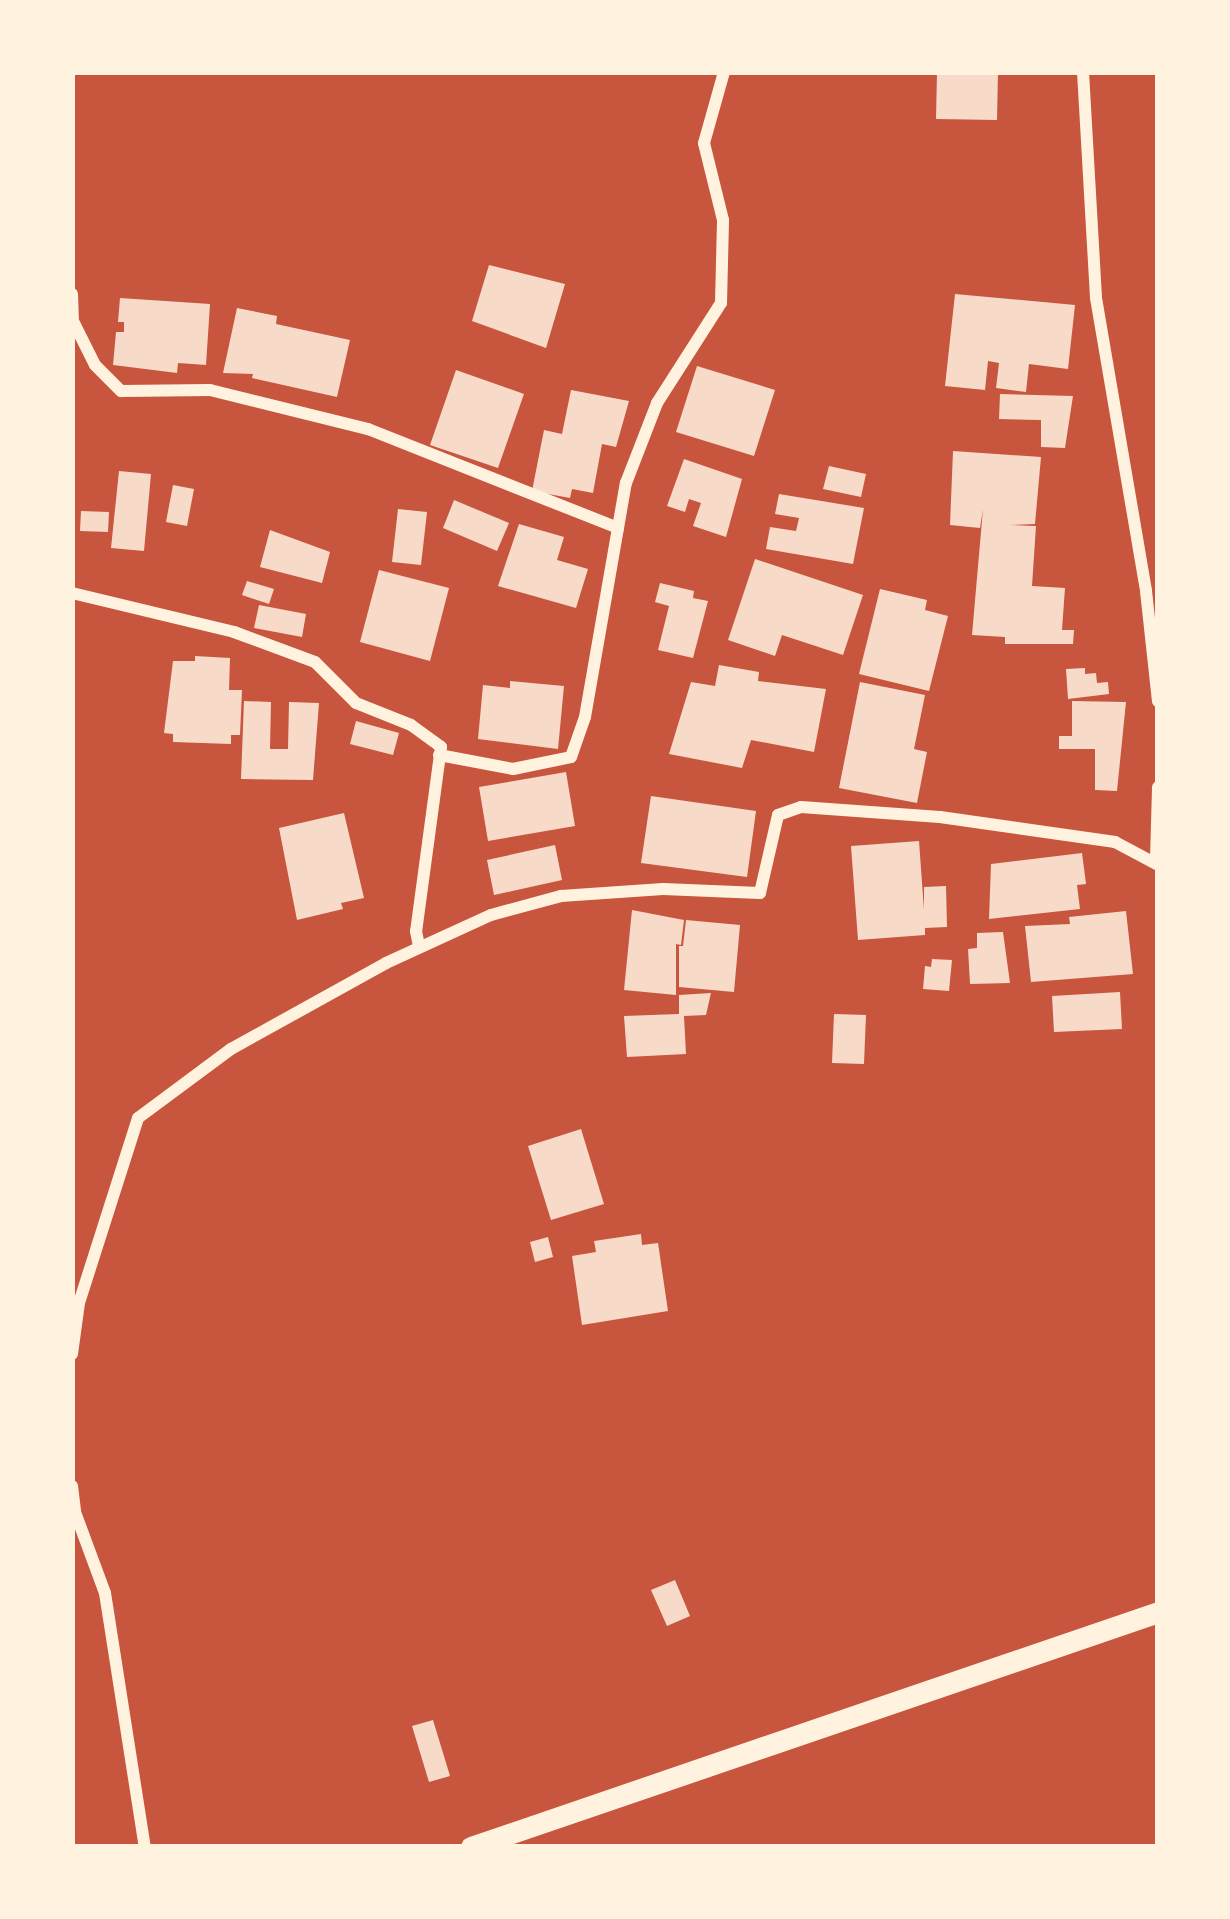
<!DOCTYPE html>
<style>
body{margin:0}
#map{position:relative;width:1230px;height:1919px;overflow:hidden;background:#c8553d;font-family:Karla,sans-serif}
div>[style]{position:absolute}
.building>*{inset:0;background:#f7dbc8}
.minor>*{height:12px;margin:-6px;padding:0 6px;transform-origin:6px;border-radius:6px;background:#fff3e0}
.tertiary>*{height:21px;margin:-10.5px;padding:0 10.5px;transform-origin:10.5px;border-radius:10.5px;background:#fff3e0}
span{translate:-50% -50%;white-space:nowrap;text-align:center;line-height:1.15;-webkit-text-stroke:9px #fff3e0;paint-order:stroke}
.frame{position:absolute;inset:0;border:75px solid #fff3e0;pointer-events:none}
</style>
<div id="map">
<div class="building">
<i style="clip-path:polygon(937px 72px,998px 72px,997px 120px,936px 119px)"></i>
<i style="clip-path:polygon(489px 265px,565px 284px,546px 348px,472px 321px)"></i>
<i style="clip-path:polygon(955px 294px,1075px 305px,1068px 369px,1029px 364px,1026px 392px,996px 388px,999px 363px,988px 361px,985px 390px,945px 386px)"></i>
<i style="clip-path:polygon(120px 298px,210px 304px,206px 365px,178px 363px,177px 373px,113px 365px,116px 332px,124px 332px,124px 322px,118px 322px)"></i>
<i style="clip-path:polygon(237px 308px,277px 316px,276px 324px,350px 340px,337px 397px,252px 378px,253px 374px,223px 373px)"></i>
<i style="clip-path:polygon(697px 366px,775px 390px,754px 456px,676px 432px)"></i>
<i style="clip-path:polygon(456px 370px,524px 394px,498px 468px,430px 445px)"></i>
<i style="clip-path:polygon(571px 390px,629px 401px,616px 447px,602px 444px,593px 493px,572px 489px,570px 498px,532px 491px,544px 430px,562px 434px)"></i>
<i style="clip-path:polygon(1000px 394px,1073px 396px,1065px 448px,1041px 447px,1041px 420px,999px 419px)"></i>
<i style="clip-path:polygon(953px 451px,1041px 457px,1035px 524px,1010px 525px,1036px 526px,1032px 586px,1065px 588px,1062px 630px,1074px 630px,1073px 644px,1005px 644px,1005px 637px,972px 635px,983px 509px,980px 528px,950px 525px)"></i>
<i style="clip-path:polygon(684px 459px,742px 479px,726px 537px,693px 526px,701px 503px,689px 499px,685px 512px,667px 506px)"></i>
<i style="clip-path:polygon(829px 466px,866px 474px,861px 497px,823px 489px)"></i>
<i style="clip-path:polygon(119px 471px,151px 474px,144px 551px,111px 548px)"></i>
<i style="clip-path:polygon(173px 485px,194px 489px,187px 526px,166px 522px)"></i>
<i style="clip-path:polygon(779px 494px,864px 508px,853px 564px,766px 549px,770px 527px,796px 531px,799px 518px,775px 514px)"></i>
<i style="clip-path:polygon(454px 500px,509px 523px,497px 551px,443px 528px)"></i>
<i style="clip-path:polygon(398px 509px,427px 512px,421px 565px,392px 562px)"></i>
<i style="clip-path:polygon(81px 511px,109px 512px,108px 532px,80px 531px)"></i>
<i style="clip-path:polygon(519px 524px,564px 537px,557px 560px,588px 569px,576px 608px,498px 586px)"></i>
<i style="clip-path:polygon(270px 530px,330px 552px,322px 583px,260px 567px)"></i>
<i style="clip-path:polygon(755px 559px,863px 595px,843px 655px,782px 635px,775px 656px,728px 640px)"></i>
<i style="clip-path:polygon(379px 570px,449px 588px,430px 661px,360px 642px)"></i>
<i style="clip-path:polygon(247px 581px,274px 589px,269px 604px,242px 595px)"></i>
<i style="clip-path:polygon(660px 583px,694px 591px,693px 598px,708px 601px,693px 658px,658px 650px,669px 606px,655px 602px)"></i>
<i style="clip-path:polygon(880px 589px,927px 600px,925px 610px,948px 616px,929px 691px,859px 674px)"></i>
<i style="clip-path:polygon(259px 605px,306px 614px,302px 637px,254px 628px)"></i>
<i style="clip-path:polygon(195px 656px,230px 658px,229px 690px,242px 690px,240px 735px,231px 735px,231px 744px,173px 742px,173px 734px,164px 733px,173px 661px,195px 661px)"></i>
<i style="clip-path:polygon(719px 665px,759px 672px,758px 681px,826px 689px,814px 752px,751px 740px,742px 768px,669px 754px,691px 682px,715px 686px)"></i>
<i style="clip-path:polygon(1085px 668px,1085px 674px,1096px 673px,1097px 683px,1108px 682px,1109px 694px,1068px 699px,1066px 669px)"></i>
<i style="clip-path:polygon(510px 681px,564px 686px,558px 749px,478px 739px,483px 685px,510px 688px)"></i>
<i style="clip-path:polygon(860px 682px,925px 695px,914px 749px,927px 752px,917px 803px,839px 788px)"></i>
<i style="clip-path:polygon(244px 701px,271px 702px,270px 749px,288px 749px,289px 702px,319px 703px,313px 780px,241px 779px)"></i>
<i style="clip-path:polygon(1072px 701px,1126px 702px,1117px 791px,1095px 790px,1095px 749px,1059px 749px,1059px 736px,1072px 736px)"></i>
<i style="clip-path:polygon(356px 721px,399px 733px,393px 755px,350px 744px)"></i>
<i style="clip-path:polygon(566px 772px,575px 826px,488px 841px,479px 787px)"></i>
<i style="clip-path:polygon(651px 796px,756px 811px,747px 877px,641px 863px)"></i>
<i style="clip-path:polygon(344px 813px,364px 898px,341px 903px,343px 909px,297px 920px,279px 828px)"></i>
<i style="clip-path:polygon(919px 841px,924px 910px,924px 887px,946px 886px,947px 927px,925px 928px,925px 935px,858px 940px,851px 846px)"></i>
<i style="clip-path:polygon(555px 845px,562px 880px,494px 895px,487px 860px)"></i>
<i style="clip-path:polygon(1082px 853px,1086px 884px,1077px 885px,1080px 909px,989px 919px,991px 864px)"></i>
<i style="clip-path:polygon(632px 910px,684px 920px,681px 945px,676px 944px,676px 995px,624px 990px)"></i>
<i style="clip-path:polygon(1126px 911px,1133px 974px,1031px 982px,1025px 926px,1070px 924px,1069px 917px)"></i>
<i style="clip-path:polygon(686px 920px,740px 925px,734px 992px,679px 987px,679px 946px,683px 946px)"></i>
<i style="clip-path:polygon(1003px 932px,1010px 983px,970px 984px,968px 949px,977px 948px,977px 933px)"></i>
<i style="clip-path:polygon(932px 959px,952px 960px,949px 991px,923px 989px,925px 966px,931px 967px)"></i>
<i style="clip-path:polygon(1120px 992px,1122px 1029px,1054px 1032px,1052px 996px)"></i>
<i style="clip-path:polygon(711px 993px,706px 1015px,684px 1016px,686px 1054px,627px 1057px,624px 1016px,679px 1014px,679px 995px)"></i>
<i style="clip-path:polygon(834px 1014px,866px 1015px,864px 1064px,832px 1063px)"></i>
<i style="clip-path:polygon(581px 1129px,604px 1204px,551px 1220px,528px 1146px)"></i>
<i style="clip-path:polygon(641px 1234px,642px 1245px,658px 1243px,668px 1311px,582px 1325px,572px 1256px,596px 1252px,594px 1241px)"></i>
<i style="clip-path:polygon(548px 1237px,553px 1257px,535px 1262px,530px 1242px)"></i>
<i style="clip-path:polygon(675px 1580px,690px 1616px,667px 1626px,651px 1590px)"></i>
<i style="clip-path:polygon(433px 1720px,450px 1776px,429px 1782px,412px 1726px)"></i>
</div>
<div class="minor">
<i style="left:1083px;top:72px;width:226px;rotate:86.7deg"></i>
<i style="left:1096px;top:298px;width:297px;rotate:80.3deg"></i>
<i style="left:1146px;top:591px;width:111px;rotate:83.8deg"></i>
<i style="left:72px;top:294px;width:27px;rotate:88deg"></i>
<i style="left:73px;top:321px;width:49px;rotate:63.4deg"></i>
<i style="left:95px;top:365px;width:37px;rotate:45deg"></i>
<i style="left:121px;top:391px;width:89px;rotate:-0.6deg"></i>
<i style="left:210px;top:390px;width:163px;rotate:13.9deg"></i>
<i style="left:368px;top:429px;width:269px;rotate:21.6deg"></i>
<i style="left:72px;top:593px;width:167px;rotate:13.5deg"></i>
<i style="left:234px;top:632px;width:86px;rotate:20.3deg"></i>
<i style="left:315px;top:662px;width:58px;rotate:45deg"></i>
<i style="left:356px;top:703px;width:59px;rotate:21.8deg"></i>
<i style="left:411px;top:725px;width:37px;rotate:36deg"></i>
<i style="left:441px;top:747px;width:186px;rotate:97.7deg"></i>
<i style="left:416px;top:931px;width:16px;rotate:79deg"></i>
<i style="left:439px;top:755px;width:75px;rotate:10.7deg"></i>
<i style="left:513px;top:769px;width:59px;rotate:-11.7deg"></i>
<i style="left:571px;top:757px;width:42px;rotate:-70.7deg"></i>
<i style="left:585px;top:717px;width:238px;rotate:-80.1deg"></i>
<i style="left:626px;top:483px;width:86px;rotate:-68.8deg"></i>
<i style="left:657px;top:403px;width:119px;rotate:-57.4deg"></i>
<i style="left:721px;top:303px;width:83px;rotate:-88.6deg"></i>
<i style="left:723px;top:220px;width:79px;rotate:-103.9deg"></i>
<i style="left:704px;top:143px;width:74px;rotate:-74.3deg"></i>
<i style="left:1156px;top:860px;width:73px;rotate:-88.4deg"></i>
<i style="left:72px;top:1354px;width:51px;rotate:-82.2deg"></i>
<i style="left:79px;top:1303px;width:194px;rotate:-72.3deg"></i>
<i style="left:138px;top:1118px;width:116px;rotate:-36.6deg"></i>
<i style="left:231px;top:1049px;width:177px;rotate:-29deg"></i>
<i style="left:386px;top:963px;width:115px;rotate:-24.6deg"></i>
<i style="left:491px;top:915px;width:73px;rotate:-15.2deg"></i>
<i style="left:561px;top:896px;width:102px;rotate:-3.9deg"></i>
<i style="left:663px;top:889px;width:97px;rotate:2.4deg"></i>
<i style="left:760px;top:893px;width:80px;rotate:-77deg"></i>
<i style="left:778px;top:815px;width:24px;rotate:-19deg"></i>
<i style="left:801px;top:807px;width:139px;rotate:4.1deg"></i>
<i style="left:940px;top:817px;width:177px;rotate:8.1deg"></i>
<i style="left:1115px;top:842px;width:49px;rotate:28.1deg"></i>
<i style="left:72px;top:1486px;width:26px;rotate:83deg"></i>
<i style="left:75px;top:1512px;width:86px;rotate:69.7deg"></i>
<i style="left:105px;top:1593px;width:257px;rotate:81.1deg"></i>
</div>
<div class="tertiary">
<i style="left:471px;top:1847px;width:726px;rotate:-18.88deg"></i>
</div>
<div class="frame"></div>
</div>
